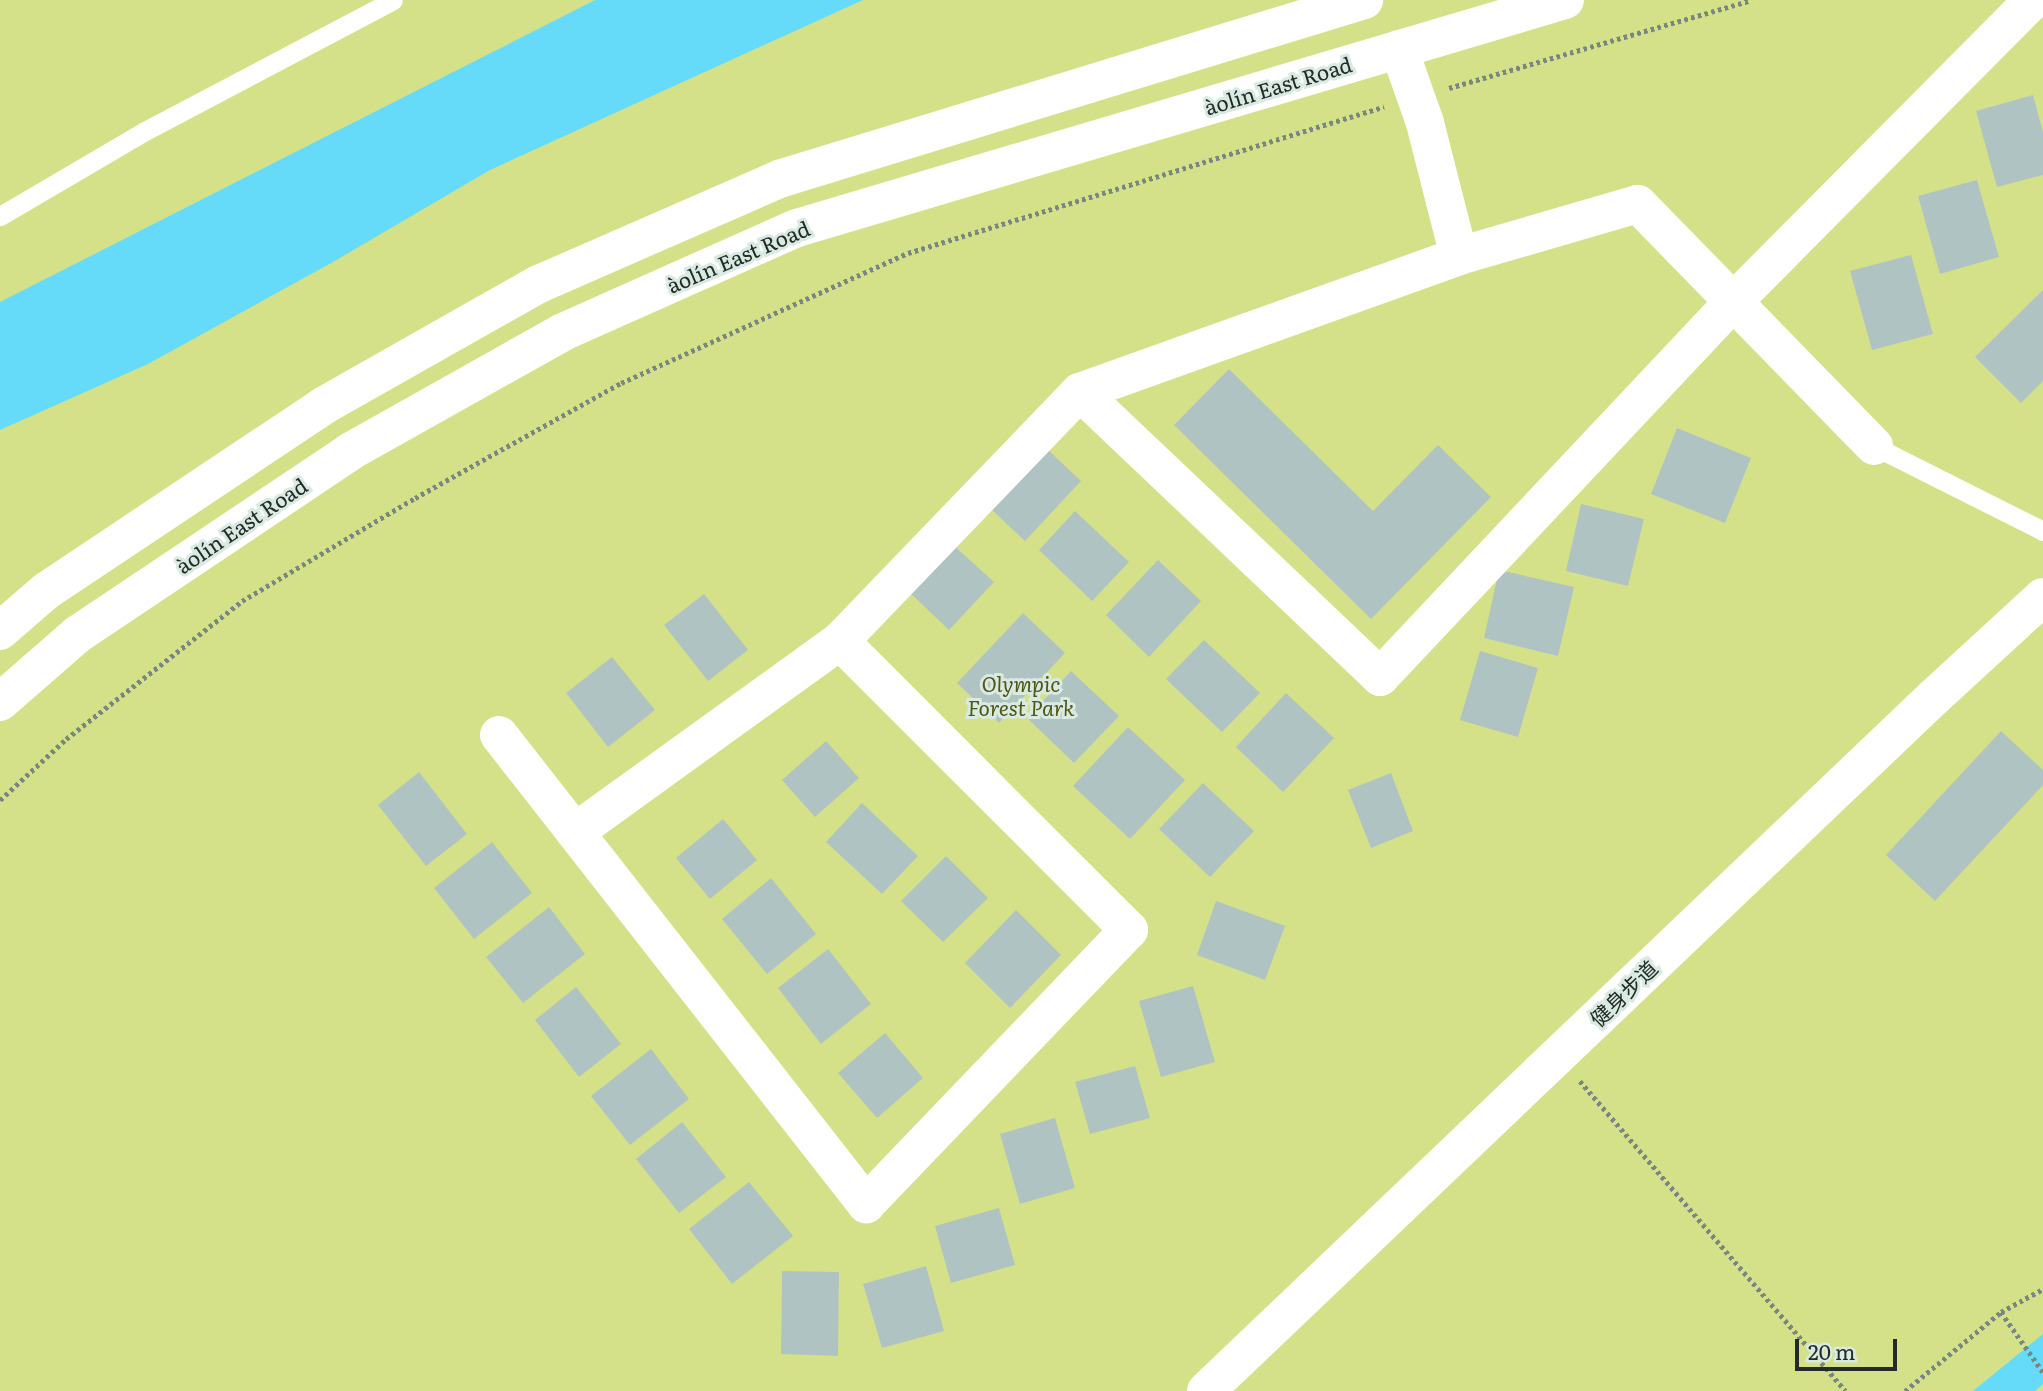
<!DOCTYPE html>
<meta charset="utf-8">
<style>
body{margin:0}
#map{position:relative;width:2043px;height:1391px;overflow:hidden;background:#d8eae1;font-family:Literata,"Noto Sans SC",serif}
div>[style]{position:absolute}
.green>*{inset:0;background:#d5e188}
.water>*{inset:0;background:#65dbf9}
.building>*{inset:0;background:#afc4c2}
.path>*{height:4.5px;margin-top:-2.25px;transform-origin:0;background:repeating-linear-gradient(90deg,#7a8781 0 3.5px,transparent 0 7px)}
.lane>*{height:19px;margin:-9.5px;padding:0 9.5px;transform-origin:9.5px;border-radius:9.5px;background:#fff}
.street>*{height:38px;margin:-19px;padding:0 19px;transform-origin:19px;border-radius:19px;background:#fff}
.secondary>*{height:38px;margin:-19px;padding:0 19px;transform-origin:19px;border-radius:19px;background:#fff}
span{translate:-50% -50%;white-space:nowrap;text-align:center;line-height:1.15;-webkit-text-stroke:6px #d8eae1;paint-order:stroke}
.street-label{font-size:21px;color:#232a27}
.park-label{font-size:21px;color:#505615;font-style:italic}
.scale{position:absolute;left:1795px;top:1339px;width:102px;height:32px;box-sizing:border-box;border:4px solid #232a27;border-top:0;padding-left:9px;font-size:21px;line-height:24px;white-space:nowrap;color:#232a27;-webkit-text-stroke:5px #d8eae1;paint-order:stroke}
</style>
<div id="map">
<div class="green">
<i style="clip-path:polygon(0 0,2043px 0,2043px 1391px,0 1391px)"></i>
</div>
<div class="water">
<i style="clip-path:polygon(595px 0,863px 0,490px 170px,333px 262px,148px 364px,0 430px,0 302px)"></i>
<i style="clip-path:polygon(2043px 1334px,2043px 1384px,2035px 1391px,1973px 1391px)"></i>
</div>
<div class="building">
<i style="clip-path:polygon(2033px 95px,2043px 132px,2043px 175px,1997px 187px,1976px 111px)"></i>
<i style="clip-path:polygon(1977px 180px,1999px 257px,1940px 274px,1918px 196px)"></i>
<i style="clip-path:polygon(1911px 255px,1933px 334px,1872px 350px,1850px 271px)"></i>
<i style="clip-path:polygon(2043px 290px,2043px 381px,2021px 403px,1975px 357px)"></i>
<i style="clip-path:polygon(1229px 369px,1373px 511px,1438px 445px,1491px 497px,1371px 619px,1174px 425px)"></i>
<i style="clip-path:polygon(1677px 428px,1751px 458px,1725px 523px,1651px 494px)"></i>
<i style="clip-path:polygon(1046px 448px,1081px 481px,1025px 541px,990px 508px)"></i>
<i style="clip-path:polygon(1581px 504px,1644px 519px,1628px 586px,1566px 571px)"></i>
<i style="clip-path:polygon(1075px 511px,1129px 562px,1092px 601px,1039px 550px)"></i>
<i style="clip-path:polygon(950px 542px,994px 582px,949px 630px,906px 589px)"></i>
<i style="clip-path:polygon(1158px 560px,1201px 601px,1149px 657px,1106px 615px)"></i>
<i style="clip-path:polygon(1499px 570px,1574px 587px,1558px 656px,1484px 638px)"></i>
<i style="clip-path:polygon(704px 594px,748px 650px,708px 681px,664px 625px)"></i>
<i style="clip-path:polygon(1023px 613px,1065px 653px,999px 723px,957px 683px)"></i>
<i style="clip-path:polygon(1204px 640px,1260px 693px,1222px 732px,1166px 679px)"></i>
<i style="clip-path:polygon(1480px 651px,1538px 668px,1518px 737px,1460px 720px)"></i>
<i style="clip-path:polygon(612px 657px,655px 710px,608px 747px,566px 693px)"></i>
<i style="clip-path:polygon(1071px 671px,1119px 716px,1074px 763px,1027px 718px)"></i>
<i style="clip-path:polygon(1286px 693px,1334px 738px,1283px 792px,1236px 747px)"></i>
<i style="clip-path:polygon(1128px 727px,1185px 780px,1130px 839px,1073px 786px)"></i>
<i style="clip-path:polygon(2001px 731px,2043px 770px,2043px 785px,1935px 901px,1886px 855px)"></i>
<i style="clip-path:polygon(826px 741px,859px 778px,815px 817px,782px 780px)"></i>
<i style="clip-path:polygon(419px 772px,467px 834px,426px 866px,378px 805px)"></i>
<i style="clip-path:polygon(1391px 773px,1413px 831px,1371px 848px,1348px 790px)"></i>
<i style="clip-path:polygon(1203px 783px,1254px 831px,1210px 877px,1159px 829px)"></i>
<i style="clip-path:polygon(862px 803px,918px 856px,882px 894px,826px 842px)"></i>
<i style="clip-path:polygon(723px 819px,757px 860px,710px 899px,676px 858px)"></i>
<i style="clip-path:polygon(492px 842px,532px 893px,474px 939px,434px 888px)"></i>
<i style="clip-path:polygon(946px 856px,988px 898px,943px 942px,901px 901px)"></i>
<i style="clip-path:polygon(771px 878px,816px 934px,767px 974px,722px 919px)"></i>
<i style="clip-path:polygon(1216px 901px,1285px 926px,1265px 980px,1197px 955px)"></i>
<i style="clip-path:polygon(549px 907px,585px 954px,523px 1003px,486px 957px)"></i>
<i style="clip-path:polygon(1016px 910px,1061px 955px,1010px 1008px,965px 963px)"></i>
<i style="clip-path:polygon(828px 949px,871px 1004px,821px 1044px,778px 988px)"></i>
<i style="clip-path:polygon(1193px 986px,1215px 1062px,1161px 1077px,1139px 1001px)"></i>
<i style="clip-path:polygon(576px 987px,621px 1044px,579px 1077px,535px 1020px)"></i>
<i style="clip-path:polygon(885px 1033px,923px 1078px,877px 1118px,838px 1073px)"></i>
<i style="clip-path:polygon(651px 1049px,689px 1099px,630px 1145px,591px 1096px)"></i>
<i style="clip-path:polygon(1135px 1066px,1150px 1118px,1090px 1134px,1075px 1082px)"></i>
<i style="clip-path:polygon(1055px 1118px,1075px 1188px,1020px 1204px,1000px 1134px)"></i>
<i style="clip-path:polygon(682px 1122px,726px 1177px,679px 1213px,636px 1159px)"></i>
<i style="clip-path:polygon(749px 1182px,793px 1236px,732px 1284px,689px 1229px)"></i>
<i style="clip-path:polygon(999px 1208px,1015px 1265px,951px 1283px,935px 1226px)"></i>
<i style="clip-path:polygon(926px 1266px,944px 1331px,882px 1348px,863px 1284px)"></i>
<i style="clip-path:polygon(782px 1271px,839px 1272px,838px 1356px,781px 1354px)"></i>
</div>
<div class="path">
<i style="left:1449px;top:88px;width:315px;rotate:-16.2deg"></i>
<i style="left:0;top:800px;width:90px;rotate:-42.7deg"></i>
<i style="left:66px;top:739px;width:224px;rotate:-38.1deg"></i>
<i style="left:242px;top:601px;width:201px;rotate:-30.8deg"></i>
<i style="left:415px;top:498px;width:236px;rotate:-29.2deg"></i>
<i style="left:621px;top:383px;width:315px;rotate:-24.4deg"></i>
<i style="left:908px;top:253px;width:498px;rotate:-17.1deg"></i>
<i style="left:1580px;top:1081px;width:408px;rotate:49.4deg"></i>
<i style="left:2001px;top:1312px;width:73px;rotate:55deg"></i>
<i style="left:1905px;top:1391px;width:124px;rotate:-39.5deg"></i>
<i style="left:2001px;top:1312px;width:48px;rotate:-28.7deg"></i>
</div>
<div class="lane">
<i style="left:0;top:216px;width:168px;rotate:-30.4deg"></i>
<i style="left:145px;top:131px;width:280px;rotate:-27.8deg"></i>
<i style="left:1874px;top:446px;width:189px;rotate:26.7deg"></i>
</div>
<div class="street">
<i style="left:1399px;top:49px;width:78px;rotate:70.6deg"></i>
<i style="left:1425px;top:123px;width:137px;rotate:75.7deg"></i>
<i style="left:1459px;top:256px;width:186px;rotate:-16.2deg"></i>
<i style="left:1638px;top:204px;width:338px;rotate:45.7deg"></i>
<i style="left:1080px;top:392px;width:403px;rotate:-19.7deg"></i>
<i style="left:499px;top:735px;width:596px;rotate:51.96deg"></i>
<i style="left:866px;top:1204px;width:380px;rotate:-46.2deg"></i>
<i style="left:1129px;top:930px;width:409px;rotate:-135deg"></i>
<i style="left:840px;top:641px;width:346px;rotate:-46.1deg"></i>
<i style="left:1080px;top:392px;width:414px;rotate:43.5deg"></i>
<i style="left:1380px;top:677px;width:515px;rotate:-46.73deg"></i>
<i style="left:1733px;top:302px;width:426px;rotate:-45.2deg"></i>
<i style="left:575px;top:832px;width:327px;rotate:-35.8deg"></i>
<i style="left:1206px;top:1391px;width:1004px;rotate:-43.63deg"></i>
<i style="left:1933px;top:698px;width:149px;rotate:-42.6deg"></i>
</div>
<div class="secondary">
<i style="left:0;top:631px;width:61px;rotate:-41deg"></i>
<i style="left:46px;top:591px;width:333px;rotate:-33.7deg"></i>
<i style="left:323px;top:406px;width:248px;rotate:-29.5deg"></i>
<i style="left:539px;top:284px;width:262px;rotate:-23.6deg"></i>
<i style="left:779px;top:179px;width:612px;rotate:-17.01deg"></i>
<i style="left:0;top:702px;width:103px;rotate:-41.1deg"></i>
<i style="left:78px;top:634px;width:329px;rotate:-33.8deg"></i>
<i style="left:351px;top:451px;width:243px;rotate:-29.3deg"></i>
<i style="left:563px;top:332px;width:256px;rotate:-24deg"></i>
<i style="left:797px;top:228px;width:801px;rotate:-16.53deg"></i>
</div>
<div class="street-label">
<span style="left:1278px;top:85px;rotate:-17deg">àolín East Road</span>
<span style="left:738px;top:256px;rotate:-23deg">àolín East Road</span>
<span style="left:241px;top:525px;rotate:-34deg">àolín East Road</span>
<span style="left:1623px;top:993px;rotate:-44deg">健身步道</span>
</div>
<div class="park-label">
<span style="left:1021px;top:695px">Olympic<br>Forest Park</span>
</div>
<div class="scale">20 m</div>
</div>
